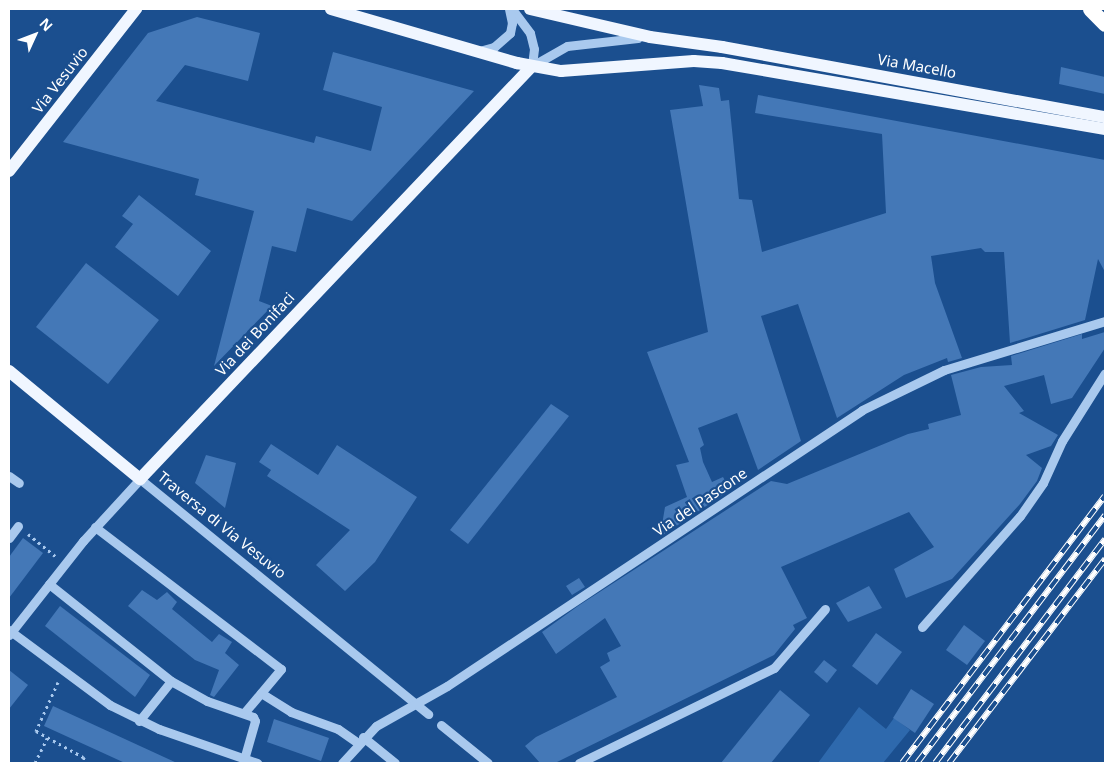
<!DOCTYPE html>
<style>
body{margin:0}
#map{position:relative;width:1114px;height:772px;overflow:hidden;background:#1b4f8f;font-family:"Noto Sans",sans-serif}
div>[style]{position:absolute}
.green>*{inset:0;background:#2e69ad}
.building>*{inset:0;background:#4478b7}
.path>*{height:3px;margin-top:-1.5px;transform-origin:0;background:repeating-linear-gradient(90deg,#a9c9ee 0 2.5px,transparent 0 6.5px)}
.minor>*{height:9px;margin:-4.5px;padding:0 4.5px;transform-origin:4.5px;border-radius:4.5px;background:#a9c9ee}
.major>*{height:12px;margin:-6px;padding:0 6px;transform-origin:6px;border-radius:6px;background:#f0f6ff}
.highway>*{height:15px;margin:-7.5px;padding:0 7.5px;transform-origin:7.5px;border-radius:7.5px;background:#fff}
.rail>*{height:5.5px;margin-top:-2.75px;transform-origin:0;background:repeating-linear-gradient(90deg,#1b4f8f 0 11px,#fff 0 22px);box-sizing:border-box;border-block:1px solid #fff}
span{translate:-50% -50%;white-space:nowrap;text-align:center;line-height:1.15;-webkit-text-stroke:4.5px #1b4f8f;paint-order:stroke}
.street-label{font-size:15px;color:#fff}
.frame{position:absolute;inset:0;border:10px solid #fff;pointer-events:none}
.north{position:absolute;left:10px;top:10px;width:50px;height:50px;-webkit-text-stroke:4px #1b4f8f;paint-order:stroke;rotate:47deg;font-size:14px;font-weight:700;line-height:20px;text-align:center;color:#fff}
.north::after{content:'';display:block;margin:auto;width:18px;height:22px;background:#fff;clip-path:polygon(50% 0,100% 100%,50% 72%,0 100%)}
</style>
<div id="map">
<div class="green">
<i style="clip-path:polygon(859px 707px,886px 729px,894px 718px,910px 730px,883px 763px,818px 763px)"></i>
</div>
<div class="building">
<i style="clip-path:polygon(197px 17px,260px 33px,248px 81px,185px 65px,156px 101px,314px 143px,316px 136px,371px 151px,382px 107px,323px 90px,333px 52px,474px 91px,352px 221px,307px 208px,296px 252px,272px 246px,259px 301px,272px 306px,214px 366px,254px 211px,195px 195px,199px 179px,63px 142px,148px 33px)"></i>
<i style="clip-path:polygon(1061px 67px,1105px 77px,1105px 94px,1059px 84px)"></i>
<i style="clip-path:polygon(699px 85px,719px 88px,721px 101px,729px 100px,739px 199px,752px 200px,762px 252px,886px 213px,882px 134px,755px 113px,758px 95px,1105px 160px,1105px 272px,1098px 259px,1085px 320px,1010px 343px,1004px 252px,985px 252px,981px 248px,931px 256px,935px 283px,962px 358px,948px 362px,947px 358px,904px 375px,837px 418px,798px 304px,761px 316px,801px 441px,758px 470px,737px 413px,698px 428px,704px 445px,700px 448px,703px 462px,712px 482px,723px 477px,730px 490px,660px 537px,665px 507px,687px 497px,676px 465px,689px 462px,647px 352px,708px 332px,670px 110px,703px 106px)"></i>
<i style="clip-path:polygon(139px 195px,211px 251px,178px 296px,115px 247px,133px 224px,122px 216px)"></i>
<i style="clip-path:polygon(86px 263px,159px 320px,108px 384px,36px 327px)"></i>
<i style="clip-path:polygon(1105px 332px,1105px 348px,1072px 398px,1051px 404px,1044px 375px,1004px 386px,1024px 411px,1019px 413px,1058px 435px,1051px 446px,1026px 455px,1042px 468px,1037px 481px,1020px 504px,952px 579px,906px 598px,894px 569px,934px 547px,909px 512px,781px 567px,807px 618px,793px 625px,795px 629px,774px 655px,555px 763px,540px 763px,525px 746px,536px 737px,617px 697px,600px 667px,610px 661px,607px 653px,621px 646px,605px 618px,556px 654px,542px 632px,578px 606px,771px 481px,787px 484px,908px 434px,929px 429px,928px 424px,961px 415px,951px 375px,981px 367px,1012px 365px,1011px 356px,1082px 334px,1082px 339px)"></i>
<i style="clip-path:polygon(551px 404px,569px 416px,468px 544px,450px 530px)"></i>
<i style="clip-path:polygon(271px 444px,318px 475px,337px 445px,417px 497px,375px 562px,345px 591px,316px 565px,350px 530px,267px 476px,271px 470px,259px 462px)"></i>
<i style="clip-path:polygon(206px 455px,236px 463px,225px 508px,195px 483px)"></i>
<i style="clip-path:polygon(23px 538px,43px 553px,9px 598px,9px 557px)"></i>
<i style="clip-path:polygon(579px 578px,585px 587px,572px 595px,566px 586px)"></i>
<i style="clip-path:polygon(869px 586px,882px 608px,848px 622px,836px 603px)"></i>
<i style="clip-path:polygon(142px 590px,157px 600px,167px 592px,177px 602px,172px 609px,212px 642px,219px 634px,232px 642px,225px 653px,239px 665px,214px 697px,210px 695px,219px 670px,195px 660px,128px 606px)"></i>
<i style="clip-path:polygon(60px 606px,150px 675px,135px 697px,45px 626px)"></i>
<i style="clip-path:polygon(964px 625px,985px 641px,967px 665px,946px 650px)"></i>
<i style="clip-path:polygon(876px 633px,902px 652px,877px 685px,852px 666px)"></i>
<i style="clip-path:polygon(824px 660px,837px 670px,827px 683px,814px 672px)"></i>
<i style="clip-path:polygon(9px 670px,28px 685px,9px 709px)"></i>
<i style="clip-path:polygon(911px 689px,934px 704px,915px 733px,893px 718px)"></i>
<i style="clip-path:polygon(780px 690px,810px 715px,771px 763px,721px 763px)"></i>
<i style="clip-path:polygon(53px 706px,177px 763px,125px 763px,44px 726px)"></i>
<i style="clip-path:polygon(274px 719px,329px 738px,321px 761px,267px 742px)"></i>
</div>
<div class="path">
<i style="left:28px;top:534px;width:35px;rotate:39deg"></i>
<i style="left:58px;top:682px;width:54px;rotate:114.2deg"></i>
<i style="left:36px;top:731px;width:54px;rotate:29deg"></i>
<i style="left:83px;top:757px;width:7px;rotate:56deg"></i>
<i style="left:35px;top:763px;width:28px;rotate:-64deg"></i>
</div>
<div class="minor">
<i style="left:512px;top:9px;width:30px;rotate:53deg"></i>
<i style="left:530px;top:33px;width:16px;rotate:76deg"></i>
<i style="left:534px;top:49px;width:17px;rotate:97deg"></i>
<i style="left:479px;top:51px;width:16px;rotate:-15deg"></i>
<i style="left:494px;top:47px;width:21px;rotate:-41deg"></i>
<i style="left:510px;top:33px;width:10px;rotate:-79deg"></i>
<i style="left:512px;top:23px;width:14px;rotate:-102deg"></i>
<i style="left:532px;top:66px;width:40px;rotate:-29.7deg"></i>
<i style="left:567px;top:46px;width:71px;rotate:-6.4deg"></i>
<i style="left:9px;top:476px;width:12px;rotate:35deg"></i>
<i style="left:95px;top:527px;width:234px;rotate:37.4deg"></i>
<i style="left:281px;top:669px;width:57px;rotate:130.1deg"></i>
<i style="left:9px;top:538px;width:15px;rotate:-53deg"></i>
<i style="left:49px;top:584px;width:156px;rotate:38.5deg"></i>
<i style="left:171px;top:681px;width:41px;rotate:29.1deg"></i>
<i style="left:207px;top:701px;width:49px;rotate:19.2deg"></i>
<i style="left:253px;top:717px;width:4px;rotate:63deg"></i>
<i style="left:255px;top:721px;width:40px;rotate:106deg"></i>
<i style="left:922px;top:627px;width:148px;rotate:-48.6deg"></i>
<i style="left:1020px;top:516px;width:40px;rotate:-55.1deg"></i>
<i style="left:1043px;top:483px;width:46px;rotate:-65.7deg"></i>
<i style="left:1062px;top:441px;width:80px;rotate:-57.7deg"></i>
<i style="left:9px;top:630px;width:126px;rotate:36.6deg"></i>
<i style="left:110px;top:705px;width:55px;rotate:26.1deg"></i>
<i style="left:159px;top:729px;width:104px;rotate:19.1deg"></i>
<i style="left:9px;top:635px;width:120px;rotate:-51.8deg"></i>
<i style="left:83px;top:541px;width:84px;rotate:-47.4deg"></i>
<i style="left:140px;top:479px;width:372px;rotate:39.2deg"></i>
<i style="left:261px;top:693px;width:36px;rotate:32deg"></i>
<i style="left:291px;top:712px;width:50px;rotate:19.9deg"></i>
<i style="left:338px;top:729px;width:24px;rotate:35deg"></i>
<i style="left:139px;top:721px;width:51px;rotate:-51.3deg"></i>
<i style="left:441px;top:725px;width:60px;rotate:39deg"></i>
<i style="left:363px;top:737px;width:41px;rotate:39.1deg"></i>
<i style="left:342px;top:763px;width:50px;rotate:-47.4deg"></i>
<i style="left:376px;top:726px;width:81px;rotate:-29.4deg"></i>
<i style="left:447px;top:686px;width:498px;rotate:-33.6deg"></i>
<i style="left:862px;top:410px;width:91px;rotate:-26deg"></i>
<i style="left:944px;top:370px;width:168px;rotate:-16.9deg"></i>
<i style="left:579px;top:763px;width:217px;rotate:-26deg"></i>
<i style="left:774px;top:668px;width:78px;rotate:-49.2deg"></i>
</div>
<div class="major">
<i style="left:331px;top:9px;width:194px;rotate:16.2deg"></i>
<i style="left:517px;top:63px;width:45px;rotate:10.3deg"></i>
<i style="left:561px;top:71px;width:133px;rotate:-4.3deg"></i>
<i style="left:694px;top:61px;width:28px;rotate:4deg"></i>
<i style="left:722px;top:63px;width:389px;rotate:9.8deg"></i>
<i style="left:530px;top:9px;width:123px;rotate:13.1deg"></i>
<i style="left:650px;top:37px;width:73px;rotate:7.9deg"></i>
<i style="left:722px;top:47px;width:389px;rotate:10.4deg"></i>
<i style="left:9px;top:171px;width:206px;rotate:-51.9deg"></i>
<i style="left:9px;top:371px;width:170px;rotate:39.5deg"></i>
<i style="left:140px;top:479px;width:569px;rotate:-46.49deg"></i>
</div>
<div class="highway">
<i style="left:1090px;top:9px;width:21px;rotate:45deg"></i>
</div>
<div class="rail">
<i style="left:902px;top:763px;width:335px;rotate:-52.8deg"></i>
<i style="left:917px;top:763px;width:311px;rotate:-52.8deg"></i>
<i style="left:935px;top:763px;width:281px;rotate:-52.8deg"></i>
<i style="left:949px;top:763px;width:257px;rotate:-52.6deg"></i>
</div>
<div class="street-label">
<span style="left:917px;top:66px;rotate:10deg">Via Macello</span>
<span style="left:60px;top:80px;rotate:-52deg">Via Vesuvio</span>
<span style="left:255px;top:334px;rotate:-47deg">Via dei Bonifaci</span>
<span style="left:700px;top:502px;rotate:-34deg">Via del Pascone</span>
<span style="left:222px;top:525px;rotate:39deg">Traversa di Via Vesuvio</span>
</div>
<div class="frame"></div>
<div class="north">N</div>
</div>
